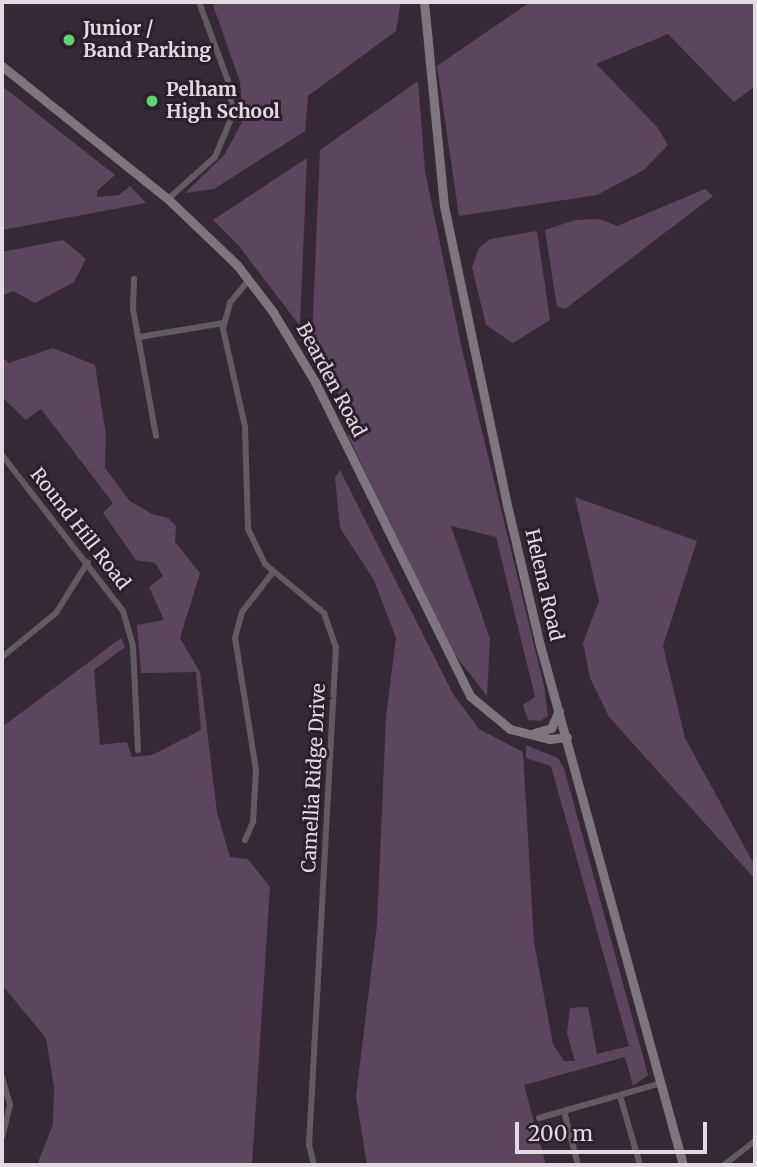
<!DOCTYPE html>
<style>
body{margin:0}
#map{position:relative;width:757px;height:1167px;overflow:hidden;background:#352935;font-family:Merriweather,serif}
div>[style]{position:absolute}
.green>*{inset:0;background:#5e455e}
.street>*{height:6px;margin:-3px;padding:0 3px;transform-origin:3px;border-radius:3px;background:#625c62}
.secondary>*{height:9px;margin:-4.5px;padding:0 4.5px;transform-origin:4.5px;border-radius:4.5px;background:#7e757e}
.dots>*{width:19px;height:19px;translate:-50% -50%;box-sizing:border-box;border:4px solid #2b1f2b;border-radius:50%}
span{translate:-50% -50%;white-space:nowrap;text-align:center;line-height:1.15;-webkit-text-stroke:6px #2b1f2b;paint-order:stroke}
.poi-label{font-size:19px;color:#e2dae2;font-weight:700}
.left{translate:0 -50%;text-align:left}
.street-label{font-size:19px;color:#e2dae2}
.frame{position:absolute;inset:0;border:4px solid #e2dae2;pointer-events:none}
.scale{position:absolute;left:515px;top:1122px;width:192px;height:32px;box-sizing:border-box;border:4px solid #e2dae2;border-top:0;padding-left:9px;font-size:21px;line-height:24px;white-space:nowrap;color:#e2dae2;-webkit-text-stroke:5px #2b1f2b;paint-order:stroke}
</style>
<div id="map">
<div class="green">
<i style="clip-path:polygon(212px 2px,401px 2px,396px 31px,308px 96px,305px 131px,214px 189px,185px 193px,225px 154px,243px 120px,240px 82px)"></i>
<i style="clip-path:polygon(530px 2px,755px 2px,755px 86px,734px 102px,668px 34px,596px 64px,658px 128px,668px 145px,644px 170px,597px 195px,459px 216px,437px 66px)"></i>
<i style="clip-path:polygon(418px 81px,425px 171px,461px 345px,544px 686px,548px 716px,540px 721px,528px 720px,523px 705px,535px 697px,496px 537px,451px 526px,490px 639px,487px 696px,452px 651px,348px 436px,353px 424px,312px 340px,320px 150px)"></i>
<i style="clip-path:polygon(2px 86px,115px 175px,97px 191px,97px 197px,119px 195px,130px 186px,146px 203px,2px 230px)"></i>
<i style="clip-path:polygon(307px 158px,300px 326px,238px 245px,213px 220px)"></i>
<i style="clip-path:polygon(705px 189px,713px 196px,565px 309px,557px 307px,545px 230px,575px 220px,600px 219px,617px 226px)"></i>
<i style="clip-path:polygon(537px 231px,550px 320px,513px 343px,486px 325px,472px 267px,479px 248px,491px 239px)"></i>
<i style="clip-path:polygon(63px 240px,86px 259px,74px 282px,35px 303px,13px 291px,2px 296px,2px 252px)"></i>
<i style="clip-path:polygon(53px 348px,95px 365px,106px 436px,105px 468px,130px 501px,152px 514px,168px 518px,176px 526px,175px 542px,200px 573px,180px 638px,200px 672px,217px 812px,230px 857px,248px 859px,270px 887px,252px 1165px,37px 1165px,53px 1124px,54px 1087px,46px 1038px,2px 985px,2px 727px,121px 638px,125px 647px,94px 670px,100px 745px,127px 742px,132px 757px,152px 755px,201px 730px,196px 672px,141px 673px,137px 625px,164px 620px,149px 587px,163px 576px,155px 563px,136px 560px,103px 513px,113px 503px,41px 409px,26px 420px,2px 397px,2px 357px,9px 363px)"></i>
<i style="clip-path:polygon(340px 470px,453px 694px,479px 729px,523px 752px,534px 942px,553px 1044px,564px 1061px,575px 1061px,567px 1033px,570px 1008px,588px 1007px,597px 1054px,629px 1046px,551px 766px,526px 758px,526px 745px,558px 758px,564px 768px,648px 1075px,633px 1086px,625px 1057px,524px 1085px,546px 1165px,367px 1165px,356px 1096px,377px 925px,386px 717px,396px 638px,374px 580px,340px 528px,335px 478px)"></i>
<i style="clip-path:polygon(575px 497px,697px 541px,663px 646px,685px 738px,755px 866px,755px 879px,609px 717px,590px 678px,583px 643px,599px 601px)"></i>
</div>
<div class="street">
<i style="left:168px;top:199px;width:63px;rotate:-41.8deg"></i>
<i style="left:215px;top:157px;width:41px;rotate:-67.2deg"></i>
<i style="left:231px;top:119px;width:30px;rotate:-90deg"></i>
<i style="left:231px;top:89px;width:93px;rotate:-110.2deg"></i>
<i style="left:134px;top:279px;width:30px;rotate:92deg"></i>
<i style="left:133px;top:309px;width:129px;rotate:79.7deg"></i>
<i style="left:249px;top:280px;width:30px;rotate:130deg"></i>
<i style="left:230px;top:303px;width:27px;rotate:105deg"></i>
<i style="left:223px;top:329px;width:100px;rotate:77.3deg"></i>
<i style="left:245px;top:427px;width:102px;rotate:88.3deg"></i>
<i style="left:248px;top:529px;width:39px;rotate:64deg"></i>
<i style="left:265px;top:564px;width:77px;rotate:39.7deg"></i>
<i style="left:324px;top:613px;width:36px;rotate:71deg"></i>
<i style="left:336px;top:647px;width:498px;rotate:93.1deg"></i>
<i style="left:309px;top:1144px;width:22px;rotate:77deg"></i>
<i style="left:139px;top:337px;width:86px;rotate:-9.4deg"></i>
<i style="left:2px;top:455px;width:197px;rotate:52.2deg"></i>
<i style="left:123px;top:611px;width:37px;rotate:74deg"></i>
<i style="left:133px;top:647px;width:103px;rotate:87.2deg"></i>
<i style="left:2px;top:657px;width:70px;rotate:-39.2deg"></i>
<i style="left:56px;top:613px;width:60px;rotate:-57.9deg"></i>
<i style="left:245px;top:840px;width:20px;rotate:-66deg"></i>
<i style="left:253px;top:822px;width:52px;rotate:-86.7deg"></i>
<i style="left:256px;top:770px;width:134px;rotate:-99deg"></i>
<i style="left:235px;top:638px;width:27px;rotate:-75deg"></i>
<i style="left:242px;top:612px;width:51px;rotate:-52.2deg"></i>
<i style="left:2px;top:1077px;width:29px;rotate:74deg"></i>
<i style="left:10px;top:1105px;width:33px;rotate:104deg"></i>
<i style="left:620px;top:1096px;width:72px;rotate:73.8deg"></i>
<i style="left:564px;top:1111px;width:56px;rotate:75.5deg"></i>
<i style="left:539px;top:1118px;width:128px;rotate:-15.9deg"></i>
<i style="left:724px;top:1165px;width:39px;rotate:-38deg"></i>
</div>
<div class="secondary">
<i style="left:424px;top:2px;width:205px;rotate:84.4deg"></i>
<i style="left:444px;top:206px;width:310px;rotate:78.1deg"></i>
<i style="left:508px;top:509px;width:140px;rotate:76.8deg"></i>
<i style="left:540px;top:645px;width:539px;rotate:74.62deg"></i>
<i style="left:2px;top:66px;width:213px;rotate:38.7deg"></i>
<i style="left:168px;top:199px;width:95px;rotate:43.7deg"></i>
<i style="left:237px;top:265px;width:59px;rotate:52.5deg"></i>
<i style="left:273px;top:312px;width:82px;rotate:59deg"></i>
<i style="left:315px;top:382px;width:350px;rotate:63.7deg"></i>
<i style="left:470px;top:696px;width:52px;rotate:39.5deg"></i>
<i style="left:510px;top:729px;width:40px;rotate:14.4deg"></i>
<i style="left:549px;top:739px;width:18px;rotate:-6deg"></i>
<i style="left:534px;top:733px;width:18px;rotate:-16deg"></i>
<i style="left:551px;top:728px;width:19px;rotate:-65deg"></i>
</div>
<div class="dots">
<i style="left:69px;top:40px;background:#5ed56c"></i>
<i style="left:152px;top:101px;background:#5ed56c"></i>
</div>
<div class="poi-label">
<span class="left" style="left:83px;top:40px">Junior /<br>Band Parking</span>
<span class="left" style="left:166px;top:101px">Pelham<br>High School</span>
</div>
<div class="street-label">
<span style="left:331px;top:380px;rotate:62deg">Bearden Road</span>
<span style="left:80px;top:529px;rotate:52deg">Round Hill Road</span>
<span style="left:544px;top:585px;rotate:77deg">Helena Road</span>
<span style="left:314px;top:778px;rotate:-87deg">Camellia Ridge Drive</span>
</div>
<div class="frame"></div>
<div class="scale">200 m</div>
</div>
